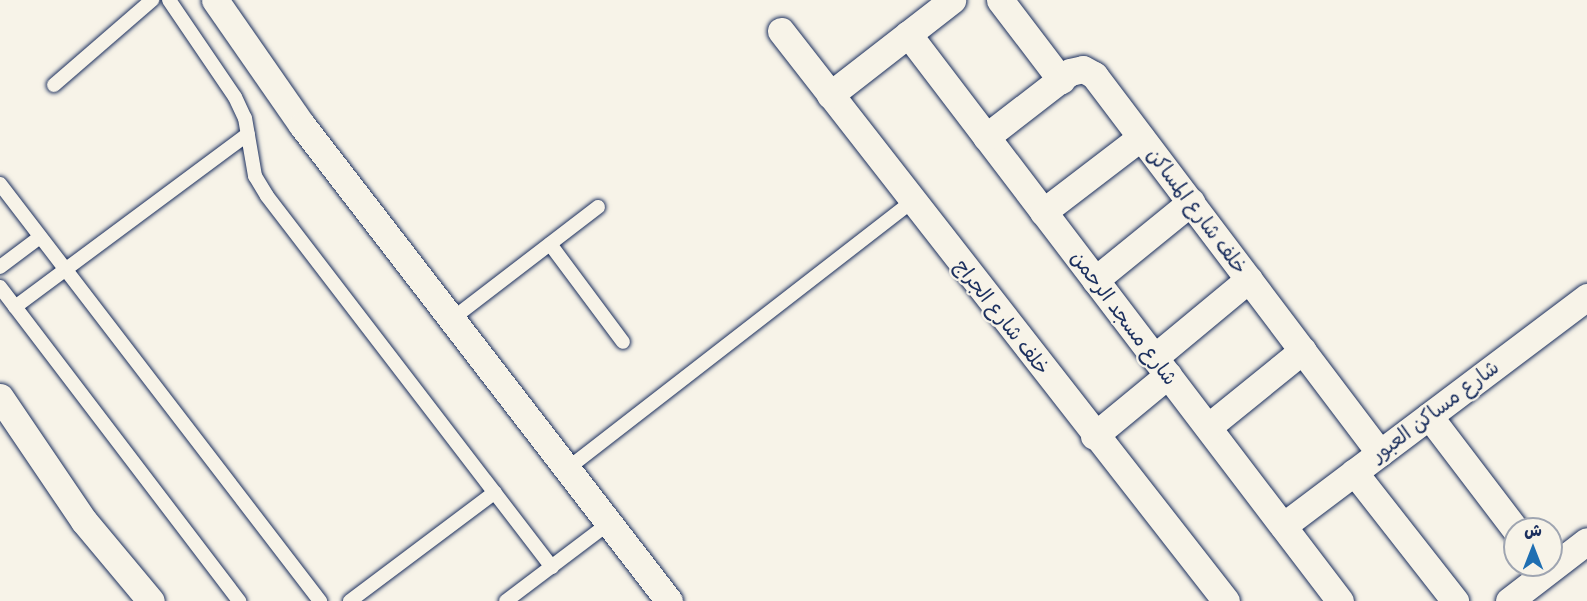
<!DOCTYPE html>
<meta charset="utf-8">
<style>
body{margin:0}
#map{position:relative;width:1587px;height:601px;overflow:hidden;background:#f7f3e8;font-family:Sriracha,"Playpen Sans Arabic",sans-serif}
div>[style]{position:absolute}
.roads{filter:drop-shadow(0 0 2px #1b2f5e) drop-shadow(0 0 2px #1b2f5e)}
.lane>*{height:14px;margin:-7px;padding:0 7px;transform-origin:7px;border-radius:7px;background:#f7f3e8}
.street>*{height:27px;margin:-13.5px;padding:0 13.5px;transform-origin:13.5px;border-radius:13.5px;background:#f7f3e8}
span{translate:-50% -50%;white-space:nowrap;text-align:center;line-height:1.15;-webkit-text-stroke:4.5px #f7f3e8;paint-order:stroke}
.street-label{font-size:20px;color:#1b2f5e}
.north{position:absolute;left:1503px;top:517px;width:60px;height:60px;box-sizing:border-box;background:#f7f3e8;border:2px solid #9fa5b1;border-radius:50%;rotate:0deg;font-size:16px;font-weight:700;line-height:24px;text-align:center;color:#1b2f5e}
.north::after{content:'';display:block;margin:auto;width:21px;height:27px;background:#1f6fb2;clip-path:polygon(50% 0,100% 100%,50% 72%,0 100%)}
</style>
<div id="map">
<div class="roads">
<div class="lane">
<i style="left:169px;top:0;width:117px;rotate:55.8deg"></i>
<i style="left:235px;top:97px;width:23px;rotate:65deg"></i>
<i style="left:245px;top:118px;width:59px;rotate:80.2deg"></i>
<i style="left:255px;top:176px;width:23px;rotate:59deg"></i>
<i style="left:267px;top:196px;width:468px;rotate:52.5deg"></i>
<i style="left:54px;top:85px;width:130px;rotate:-40.9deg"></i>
<i style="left:0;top:184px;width:526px;rotate:52.5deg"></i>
<i style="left:550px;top:244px;width:122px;rotate:53.3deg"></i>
<i style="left:0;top:267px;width:50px;rotate:-36.9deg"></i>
<i style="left:0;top:287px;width:395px;rotate:52.7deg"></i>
<i style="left:15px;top:307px;width:290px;rotate:-36.6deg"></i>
<i style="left:452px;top:319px;width:184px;rotate:-37.5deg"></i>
<i style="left:567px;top:469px;width:437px;rotate:-37.8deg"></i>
<i style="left:350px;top:601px;width:181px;rotate:-36.9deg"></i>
<i style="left:506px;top:601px;width:129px;rotate:-37.1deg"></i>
</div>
<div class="street">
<i style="left:215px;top:0;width:152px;rotate:55.2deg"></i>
<i style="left:302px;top:125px;width:601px;rotate:52.37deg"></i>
<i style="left:1000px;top:0;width:101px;rotate:52.7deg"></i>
<i style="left:781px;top:31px;width:723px;rotate:52.02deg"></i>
<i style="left:908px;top:34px;width:713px;rotate:52.7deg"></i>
<i style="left:830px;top:95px;width:155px;rotate:-37.9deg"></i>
<i style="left:986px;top:137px;width:106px;rotate:-37.7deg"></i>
<i style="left:1070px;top:72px;width:13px;rotate:-13deg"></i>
<i style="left:1083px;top:69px;width:13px;rotate:29deg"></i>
<i style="left:1094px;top:75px;width:474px;rotate:52.9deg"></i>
<i style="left:1043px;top:212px;width:123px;rotate:-37.4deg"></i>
<i style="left:1095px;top:280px;width:124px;rotate:-39.1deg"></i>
<i style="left:1155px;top:357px;width:122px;rotate:-39.7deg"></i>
<i style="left:0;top:397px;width:150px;rotate:55.9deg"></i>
<i style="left:84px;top:521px;width:104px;rotate:50.1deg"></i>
<i style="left:1429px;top:416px;width:142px;rotate:52.7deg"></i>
<i style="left:1208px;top:427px;width:122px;rotate:-39deg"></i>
<i style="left:1094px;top:436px;width:96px;rotate:-39.5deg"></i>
<i style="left:1354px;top:472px;width:164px;rotate:51.9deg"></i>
<i style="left:1283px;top:526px;width:381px;rotate:-37deg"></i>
<i style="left:1509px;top:601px;width:98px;rotate:-37.6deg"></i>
</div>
</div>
<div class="street-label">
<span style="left:1197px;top:211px;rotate:53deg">خلف شارع المساكن</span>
<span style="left:1002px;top:317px;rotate:52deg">خلف شارع الجراج</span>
<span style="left:1124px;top:318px;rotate:53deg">شارع مسجد الرحمن</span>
<span style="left:1435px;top:411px;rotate:-37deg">شارع مساكن العبور</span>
</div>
<div class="north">ش</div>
</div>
